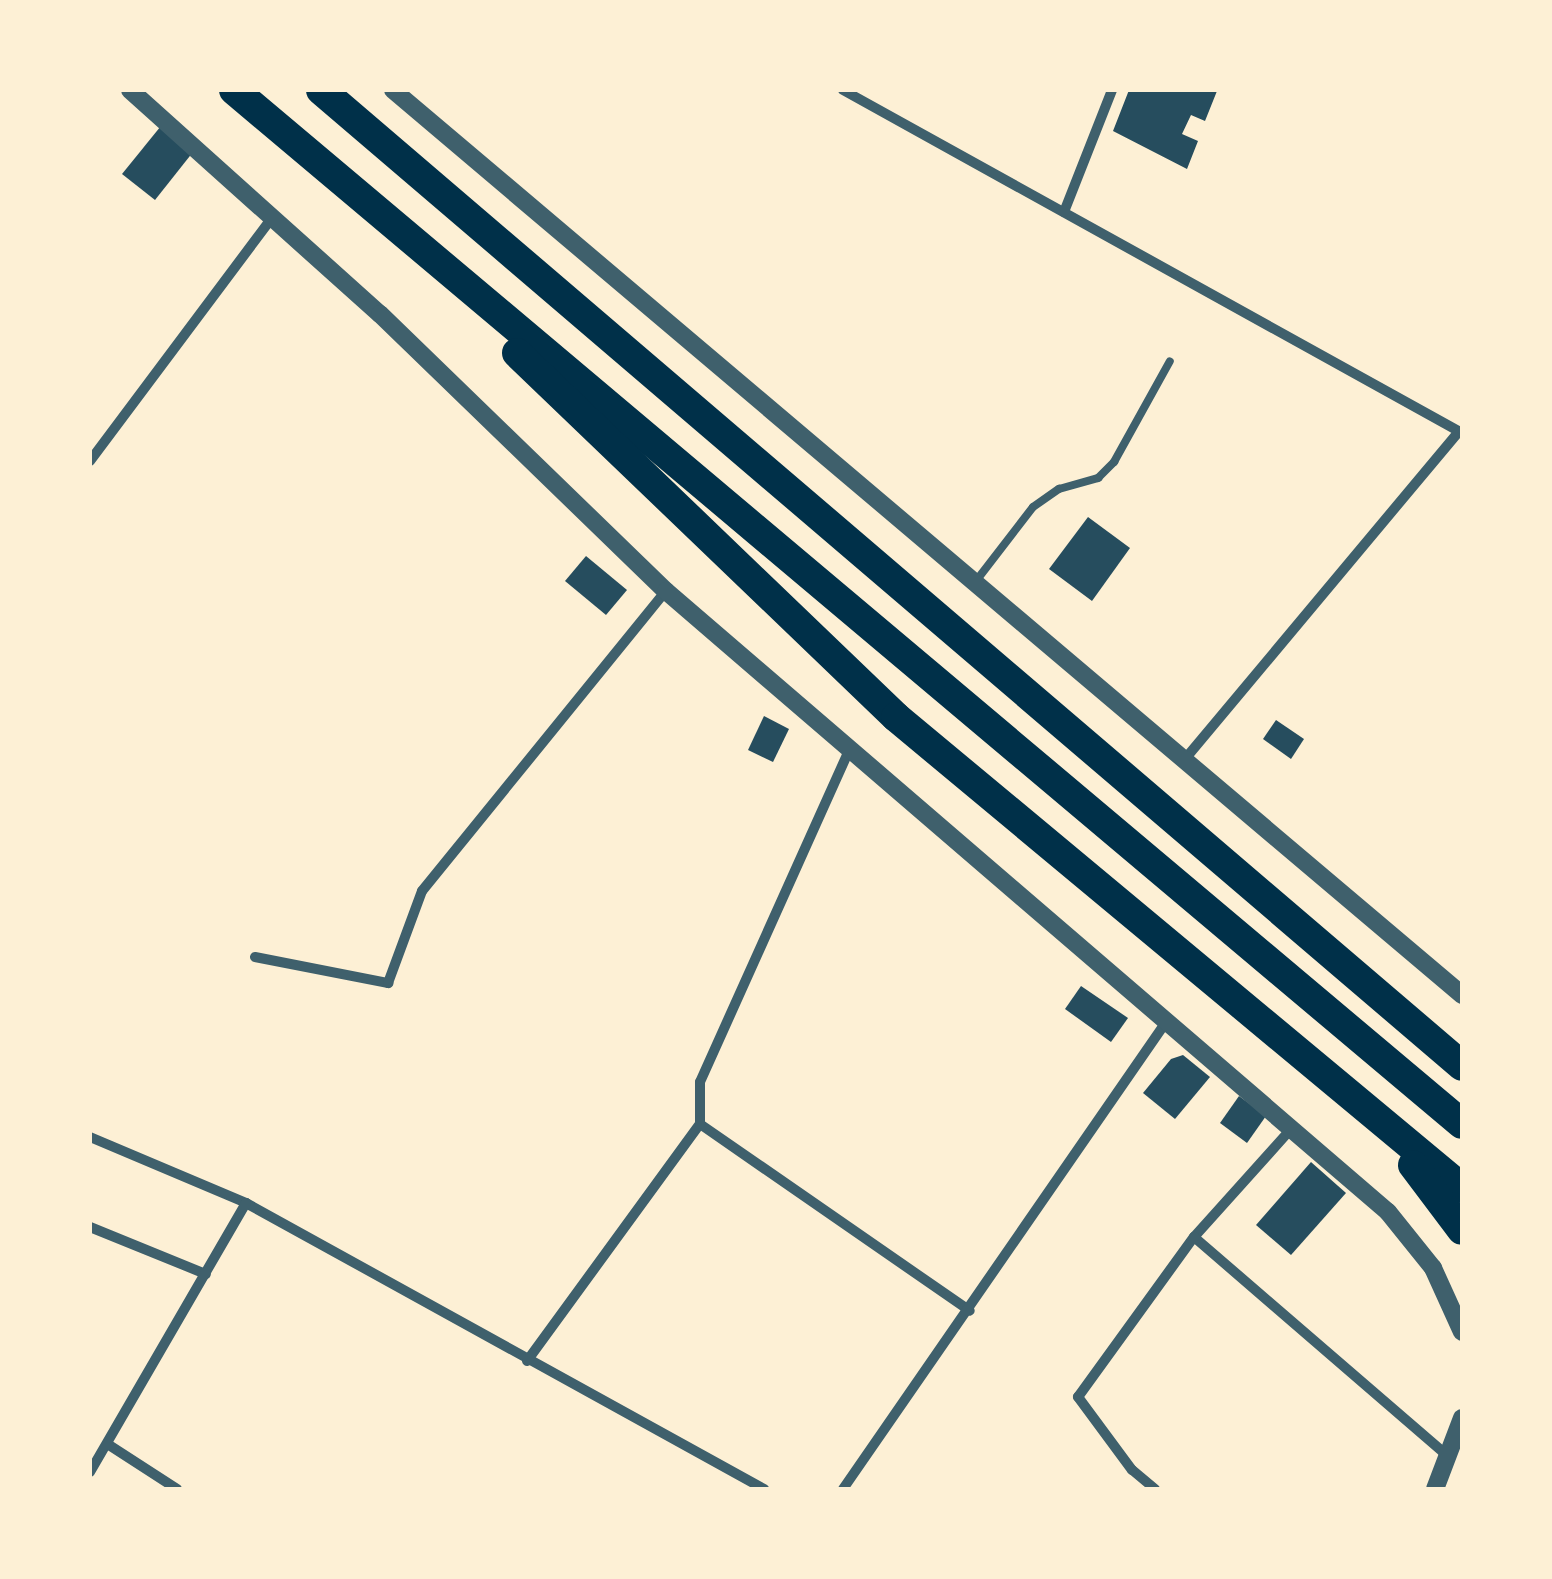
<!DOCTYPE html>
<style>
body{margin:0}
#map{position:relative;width:1552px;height:1579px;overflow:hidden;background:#fdf0d5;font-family:"Varela Round",sans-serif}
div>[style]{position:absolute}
.building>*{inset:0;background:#264d5e}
.service>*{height:8px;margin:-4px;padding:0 4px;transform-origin:4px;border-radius:4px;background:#3f606c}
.minor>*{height:10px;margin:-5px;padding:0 5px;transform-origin:5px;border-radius:5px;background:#3f606c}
.tertiary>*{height:18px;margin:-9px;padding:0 9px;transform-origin:9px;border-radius:9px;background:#3f606c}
.motorway>*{height:30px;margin:-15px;padding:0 15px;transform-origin:15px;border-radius:15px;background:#003049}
span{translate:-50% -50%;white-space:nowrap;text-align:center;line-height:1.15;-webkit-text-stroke:10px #fdf0d5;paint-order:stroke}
.frame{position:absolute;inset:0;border:92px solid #fdf0d5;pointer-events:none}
</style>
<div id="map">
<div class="building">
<i style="clip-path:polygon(1129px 90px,1217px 91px,1205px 121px,1191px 115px,1182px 134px,1198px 141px,1187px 169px,1113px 131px)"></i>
<i style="clip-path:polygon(165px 121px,197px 147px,155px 200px,122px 174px)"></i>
<i style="clip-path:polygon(1088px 517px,1130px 548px,1092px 601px,1049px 569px)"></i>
<i style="clip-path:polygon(586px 556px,627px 590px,606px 615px,565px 581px)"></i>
<i style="clip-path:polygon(764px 716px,789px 729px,773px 762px,748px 750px)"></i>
<i style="clip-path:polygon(1276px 720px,1304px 739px,1291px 759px,1263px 739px)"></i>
<i style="clip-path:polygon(1081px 986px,1128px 1018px,1111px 1042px,1065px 1009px)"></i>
<i style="clip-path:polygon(1183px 1055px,1210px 1077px,1175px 1119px,1143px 1093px,1171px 1059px)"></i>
<i style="clip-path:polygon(1239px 1096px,1266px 1116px,1247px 1143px,1220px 1123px)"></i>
<i style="clip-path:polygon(1311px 1162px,1346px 1193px,1291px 1255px,1256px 1225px)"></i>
</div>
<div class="service">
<i style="left:976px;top:581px;width:93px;rotate:-52.4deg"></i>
<i style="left:1033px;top:507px;width:32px;rotate:-35deg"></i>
<i style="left:1059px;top:489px;width:41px;rotate:-15.8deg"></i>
<i style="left:1098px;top:478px;width:23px;rotate:-45deg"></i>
<i style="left:1114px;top:462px;width:115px;rotate:-61deg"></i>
</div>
<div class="minor">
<i style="left:843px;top:90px;width:708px;rotate:28.99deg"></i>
<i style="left:1064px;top:212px;width:131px;rotate:-68.5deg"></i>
<i style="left:90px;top:461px;width:306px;rotate:-53.2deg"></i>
<i style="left:1185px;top:759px;width:427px;rotate:-50.1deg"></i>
<i style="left:255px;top:957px;width:136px;rotate:11.1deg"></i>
<i style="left:388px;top:983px;width:98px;rotate:-69.7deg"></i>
<i style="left:422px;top:891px;width:387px;rotate:-50.9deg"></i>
<i style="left:700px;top:1124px;width:328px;rotate:34.7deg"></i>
<i style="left:1291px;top:1129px;width:145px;rotate:131.9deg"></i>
<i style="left:1194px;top:1237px;width:335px;rotate:40.8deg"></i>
<i style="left:90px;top:1137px;width:169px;rotate:22.9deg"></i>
<i style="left:246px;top:1203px;width:592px;rotate:28.9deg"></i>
<i style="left:90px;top:1227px;width:125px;rotate:22.1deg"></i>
<i style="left:527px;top:1361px;width:293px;rotate:-53.9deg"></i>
<i style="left:700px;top:1124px;width:42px;rotate:-90deg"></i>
<i style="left:700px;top:1082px;width:362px;rotate:-65.8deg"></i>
<i style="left:109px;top:1445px;width:81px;rotate:32.9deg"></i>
<i style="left:90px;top:1472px;width:311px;rotate:-59.9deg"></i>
<i style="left:843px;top:1489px;width:568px;rotate:-55.33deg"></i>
<i style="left:1155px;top:1489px;width:30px;rotate:-140deg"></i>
<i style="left:1132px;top:1470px;width:91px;rotate:-126.5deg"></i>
<i style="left:1078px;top:1397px;width:198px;rotate:-54.1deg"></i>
</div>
<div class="tertiary">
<i style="left:130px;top:90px;width:336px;rotate:41.9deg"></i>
<i style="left:380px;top:314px;width:398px;rotate:44.1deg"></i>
<i style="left:666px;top:591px;width:952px;rotate:40.7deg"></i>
<i style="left:1388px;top:1212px;width:72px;rotate:51.2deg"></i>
<i style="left:1433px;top:1268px;width:70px;rotate:65.6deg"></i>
<i style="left:393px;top:90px;width:1401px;rotate:40.25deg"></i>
<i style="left:1435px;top:1489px;width:76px;rotate:-69.2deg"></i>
</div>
<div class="motorway">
<i style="left:234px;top:90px;width:1605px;rotate:40.1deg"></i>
<i style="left:321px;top:90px;width:1501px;rotate:40.54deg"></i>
<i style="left:517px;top:353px;width:525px;rotate:43.84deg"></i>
<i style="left:896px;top:717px;width:736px;rotate:39.77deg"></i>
<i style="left:1413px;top:1165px;width:81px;rotate:53deg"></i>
</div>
<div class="frame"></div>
</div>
